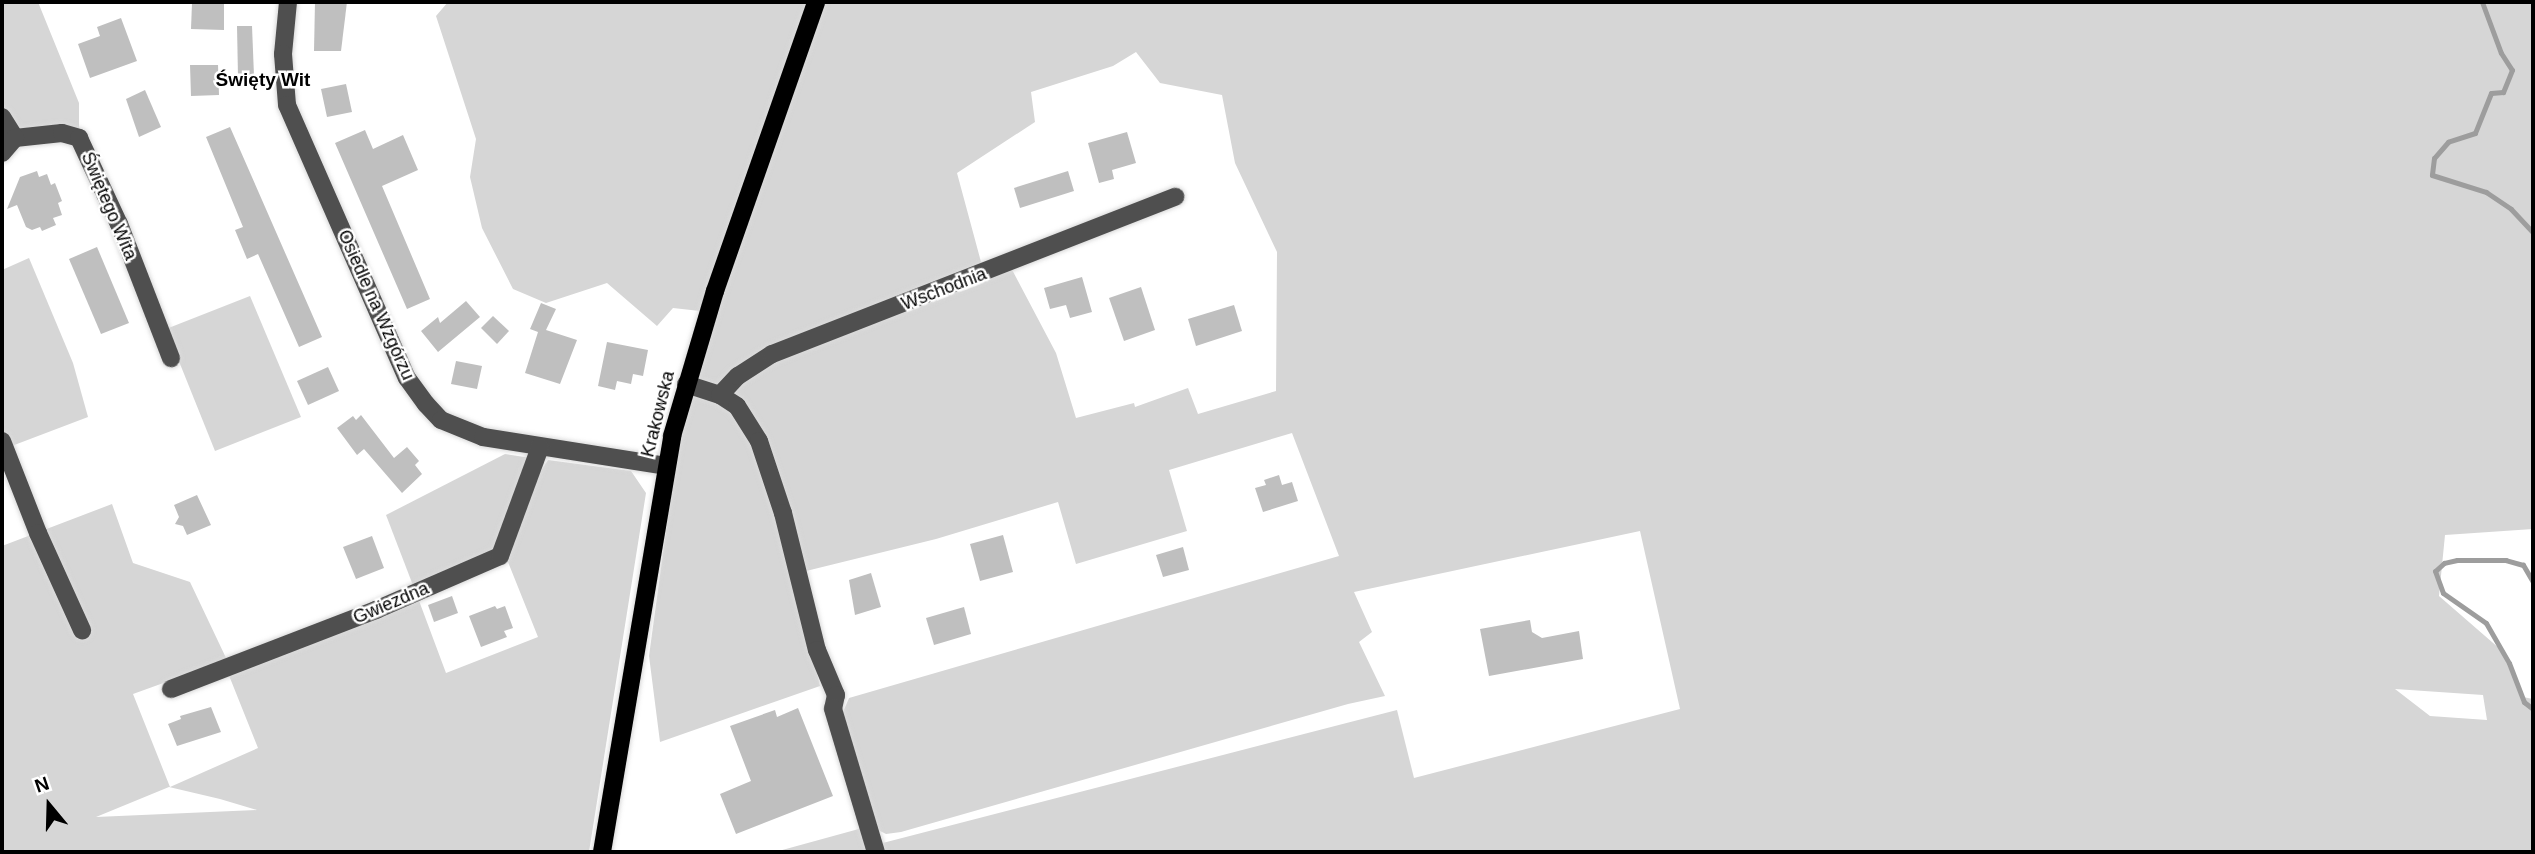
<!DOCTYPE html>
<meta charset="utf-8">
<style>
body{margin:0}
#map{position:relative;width:2535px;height:854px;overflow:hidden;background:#fff;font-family:Arial,sans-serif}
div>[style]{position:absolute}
.green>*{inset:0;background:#d6d6d6}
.stream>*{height:5px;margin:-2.5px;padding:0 2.5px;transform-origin:2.5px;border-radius:2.5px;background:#9d9d9d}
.building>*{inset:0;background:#bfbfbf}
.roads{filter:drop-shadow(0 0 2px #dbdbdb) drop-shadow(0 0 2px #dbdbdb)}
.minor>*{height:18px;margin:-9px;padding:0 9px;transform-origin:9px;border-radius:9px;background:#4f4f4f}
.major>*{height:18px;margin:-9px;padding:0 9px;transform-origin:9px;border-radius:9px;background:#000}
span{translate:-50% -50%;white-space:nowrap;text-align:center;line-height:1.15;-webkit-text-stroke:5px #fff;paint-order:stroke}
.street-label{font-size:18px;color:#000}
.neighbourhood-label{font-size:19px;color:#000;font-weight:700}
.frame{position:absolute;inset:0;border:4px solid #000;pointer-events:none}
.north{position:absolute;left:14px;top:770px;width:70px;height:70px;-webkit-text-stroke:5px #fff;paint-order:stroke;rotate:341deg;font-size:19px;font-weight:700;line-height:28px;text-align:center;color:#000}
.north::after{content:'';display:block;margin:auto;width:24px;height:32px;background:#000;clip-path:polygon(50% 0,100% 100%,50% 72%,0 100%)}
</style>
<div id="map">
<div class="green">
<i style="clip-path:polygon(2px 2px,38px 2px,79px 103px,79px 138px,16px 138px,2px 153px)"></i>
<i style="clip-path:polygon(evenodd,448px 2px,2533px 2px,2533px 529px,2445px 535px,2439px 596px,2500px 649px,2523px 697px,2533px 699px,2533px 852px,775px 852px,866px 827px,875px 845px,1397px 710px,1414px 778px,1680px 709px,1640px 531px,1354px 592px,1372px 632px,1359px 642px,1385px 696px,1348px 704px,901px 832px,886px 834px,878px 830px,843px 712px,849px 698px,1339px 556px,1292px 433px,1169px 470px,1187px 531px,1076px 564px,1058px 502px,936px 539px,798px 573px,794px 575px,820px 686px,660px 742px,649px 656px,686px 384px,709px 312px,673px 308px,657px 326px,607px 283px,546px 303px,513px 289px,482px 228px,470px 177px,476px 139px,436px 16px,448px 2px,1136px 52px,1160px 83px,1222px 95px,1235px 163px,1277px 252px,1276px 391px,1198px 414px,1188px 388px,1135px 407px,1134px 403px,1076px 418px,1056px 353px,1009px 264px,984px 273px,957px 173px,1035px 122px,1031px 92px,1113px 66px,1136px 52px,448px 2px,2395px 689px,2483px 695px,2487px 720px,2430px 716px,2395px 689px)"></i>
<i style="clip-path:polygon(29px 258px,73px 363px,88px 417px,9px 447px,2px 432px,2px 270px)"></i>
<i style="clip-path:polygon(250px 296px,301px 417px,215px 451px,166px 329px)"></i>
<i style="clip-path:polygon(505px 454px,531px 458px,498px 549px,414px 588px,386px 515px)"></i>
<i style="clip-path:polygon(evenodd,548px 460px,631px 471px,646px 493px,589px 852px,2px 852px,2px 546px,112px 504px,133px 563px,190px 582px,227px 660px,133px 694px,170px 787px,258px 748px,228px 673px,418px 598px,446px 673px,538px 637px,508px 562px,535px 480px,548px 460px,169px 787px,220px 799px,257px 810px,96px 817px,169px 787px)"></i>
</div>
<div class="stream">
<i style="left:2482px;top:2px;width:54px;rotate:69.6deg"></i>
<i style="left:2501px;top:53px;width:20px;rotate:57deg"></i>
<i style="left:2512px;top:70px;width:24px;rotate:112deg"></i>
<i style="left:2503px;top:92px;width:12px;rotate:175deg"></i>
<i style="left:2491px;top:93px;width:43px;rotate:111.8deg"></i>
<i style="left:2475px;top:133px;width:28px;rotate:162deg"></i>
<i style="left:2448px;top:142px;width:21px;rotate:131deg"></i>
<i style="left:2434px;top:158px;width:17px;rotate:97deg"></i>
<i style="left:2432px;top:175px;width:57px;rotate:17.5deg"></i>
<i style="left:2486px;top:192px;width:30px;rotate:34deg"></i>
<i style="left:2511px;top:209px;width:33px;rotate:47deg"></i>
<i style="left:2533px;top:582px;width:20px;rotate:-120deg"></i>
<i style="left:2523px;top:565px;width:18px;rotate:-164deg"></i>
<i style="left:2506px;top:560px;width:49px;rotate:180deg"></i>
<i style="left:2457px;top:560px;width:13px;rotate:167deg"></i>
<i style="left:2444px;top:563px;width:12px;rotate:138deg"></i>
<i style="left:2435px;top:571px;width:23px;rotate:70deg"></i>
<i style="left:2443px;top:593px;width:52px;rotate:34.9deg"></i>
<i style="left:2486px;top:623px;width:46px;rotate:60.1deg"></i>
<i style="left:2509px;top:663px;width:42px;rotate:69deg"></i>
<i style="left:2524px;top:702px;width:11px;rotate:38deg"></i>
</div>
<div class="building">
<i style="clip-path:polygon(315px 2px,347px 2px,341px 51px,314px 51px)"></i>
<i style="clip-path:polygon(192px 3px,224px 3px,224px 30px,191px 29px)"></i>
<i style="clip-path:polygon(121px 18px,137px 61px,90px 78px,78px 44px,100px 36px,97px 27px)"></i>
<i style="clip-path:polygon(237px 26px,252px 26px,254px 76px,238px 77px)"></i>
<i style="clip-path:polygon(190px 65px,218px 65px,219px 95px,191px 96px)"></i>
<i style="clip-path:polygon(346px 84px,352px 112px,327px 117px,321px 89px)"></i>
<i style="clip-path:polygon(145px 90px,161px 127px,139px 137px,126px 99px)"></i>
<i style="clip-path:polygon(230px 127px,322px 337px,299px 347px,258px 254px,247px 259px,235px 230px,243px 227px,206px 137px)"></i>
<i style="clip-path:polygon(365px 130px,373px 149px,403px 135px,418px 170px,382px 186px,430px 299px,407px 309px,335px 143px)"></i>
<i style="clip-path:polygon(1127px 132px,1136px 163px,1112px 170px,1114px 179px,1099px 183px,1088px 143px)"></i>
<i style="clip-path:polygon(37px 171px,39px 177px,47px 174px,51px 185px,55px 183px,62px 201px,58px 203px,62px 215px,53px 218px,56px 225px,42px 231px,40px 227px,32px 230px,26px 227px,17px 205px,7px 209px,20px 177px)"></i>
<i style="clip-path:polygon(1068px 171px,1074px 191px,1020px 208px,1014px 188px)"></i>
<i style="clip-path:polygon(97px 247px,129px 323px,101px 334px,69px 259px)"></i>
<i style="clip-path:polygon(1082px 277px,1092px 312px,1070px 318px,1066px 305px,1050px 309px,1044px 288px)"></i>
<i style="clip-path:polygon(1141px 287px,1155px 330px,1124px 341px,1109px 298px)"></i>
<i style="clip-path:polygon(466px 301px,480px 317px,438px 352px,421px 331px,438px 317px,440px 323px)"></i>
<i style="clip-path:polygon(541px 303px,556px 309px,546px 330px,577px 340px,560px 384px,525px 373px,538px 332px,530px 329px)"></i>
<i style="clip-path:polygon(1234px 305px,1242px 331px,1196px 346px,1188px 319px)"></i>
<i style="clip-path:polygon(493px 316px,509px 331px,497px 344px,481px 328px)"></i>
<i style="clip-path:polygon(607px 342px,648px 350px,643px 376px,633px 374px,631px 384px,617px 381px,615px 390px,598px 386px)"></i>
<i style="clip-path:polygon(456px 361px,482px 366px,477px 389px,451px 384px)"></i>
<i style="clip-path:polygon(328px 367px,339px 391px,308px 405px,297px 381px)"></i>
<i style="clip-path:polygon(361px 415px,394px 458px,407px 447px,419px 461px,415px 465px,422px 474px,402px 493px,364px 449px,357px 455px,337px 428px,353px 416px,356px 420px)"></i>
<i style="clip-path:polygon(1279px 475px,1282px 485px,1292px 482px,1298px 501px,1263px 512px,1255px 488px,1266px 485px,1264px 480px)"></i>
<i style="clip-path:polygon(197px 495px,211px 525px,187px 535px,183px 526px,175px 524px,179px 517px,174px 505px)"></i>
<i style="clip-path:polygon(1003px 535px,1013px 572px,980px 581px,970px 544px)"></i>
<i style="clip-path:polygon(372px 536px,384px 568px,356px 579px,343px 547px)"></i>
<i style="clip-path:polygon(1183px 547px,1189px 570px,1163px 577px,1156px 555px)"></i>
<i style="clip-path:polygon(871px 573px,881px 607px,855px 615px,849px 580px)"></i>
<i style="clip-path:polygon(452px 596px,458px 613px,434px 622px,428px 605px)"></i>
<i style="clip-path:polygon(495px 606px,497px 609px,505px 606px,513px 628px,504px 631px,507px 637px,481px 647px,469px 616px)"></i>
<i style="clip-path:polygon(964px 607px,971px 634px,934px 645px,926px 618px)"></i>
<i style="clip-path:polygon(1530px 620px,1532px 632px,1542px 638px,1579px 631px,1583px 659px,1489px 676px,1480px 629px)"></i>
<i style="clip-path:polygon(211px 707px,221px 732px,177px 746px,168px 724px,181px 719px,180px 716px)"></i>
<i style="clip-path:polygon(798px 708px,833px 796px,736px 834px,720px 794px,751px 781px,730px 726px,775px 710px,777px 717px)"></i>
</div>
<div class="roads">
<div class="minor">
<i style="left:288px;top:2px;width:52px;rotate:95.5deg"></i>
<i style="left:283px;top:54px;width:51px;rotate:85.5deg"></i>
<i style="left:287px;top:105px;width:298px;rotate:66.3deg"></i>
<i style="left:407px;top:378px;width:32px;rotate:54deg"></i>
<i style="left:426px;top:404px;width:22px;rotate:47deg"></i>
<i style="left:441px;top:420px;width:45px;rotate:22deg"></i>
<i style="left:483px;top:437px;width:185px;rotate:9deg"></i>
<i style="left:2px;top:117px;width:25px;rotate:58deg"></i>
<i style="left:15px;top:138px;width:47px;rotate:-6.1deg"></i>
<i style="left:62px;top:133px;width:18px;rotate:16deg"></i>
<i style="left:79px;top:138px;width:95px;rotate:65.1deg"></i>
<i style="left:119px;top:224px;width:144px;rotate:68.8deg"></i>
<i style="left:2px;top:153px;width:20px;rotate:-49deg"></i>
<i style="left:686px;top:384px;width:36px;rotate:18deg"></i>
<i style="left:720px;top:395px;width:20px;rotate:33deg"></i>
<i style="left:737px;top:406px;width:41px;rotate:57.8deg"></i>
<i style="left:759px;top:441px;width:76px;rotate:71.6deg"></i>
<i style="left:783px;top:513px;width:141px;rotate:76.1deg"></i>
<i style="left:817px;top:650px;width:49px;rotate:67.1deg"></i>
<i style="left:836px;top:695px;width:14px;rotate:102deg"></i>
<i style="left:833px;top:709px;width:149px;rotate:73.3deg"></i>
<i style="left:720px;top:395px;width:26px;rotate:-47deg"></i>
<i style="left:738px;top:376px;width:40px;rotate:-32.9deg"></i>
<i style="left:772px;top:354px;width:433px;rotate:-21.3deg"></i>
<i style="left:2px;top:441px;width:99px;rotate:68.6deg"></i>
<i style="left:38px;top:533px;width:107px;rotate:65.6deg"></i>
<i style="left:171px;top:689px;width:220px;rotate:-21.1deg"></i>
<i style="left:376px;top:610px;width:135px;rotate:-23.5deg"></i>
<i style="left:500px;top:556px;width:116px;rotate:-69.8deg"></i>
</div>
<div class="major">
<i style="left:602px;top:852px;width:422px;rotate:-80.4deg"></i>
<i style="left:672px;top:436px;width:151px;rotate:-73.5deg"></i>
<i style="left:715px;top:291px;width:306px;rotate:-70.7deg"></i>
</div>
</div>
<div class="street-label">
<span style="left:109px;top:206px;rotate:67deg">Świętego Wita</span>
<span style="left:944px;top:289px;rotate:-21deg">Wschodnia</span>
<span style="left:376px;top:305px;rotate:66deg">Osiedle na Wzgórzu</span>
<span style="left:658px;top:414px;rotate:-76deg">Krakowska</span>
<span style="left:391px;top:603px;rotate:-23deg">Gwiezdna</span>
</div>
<div class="neighbourhood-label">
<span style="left:263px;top:80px">Święty Wit</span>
</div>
<div class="frame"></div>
<div class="north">N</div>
</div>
